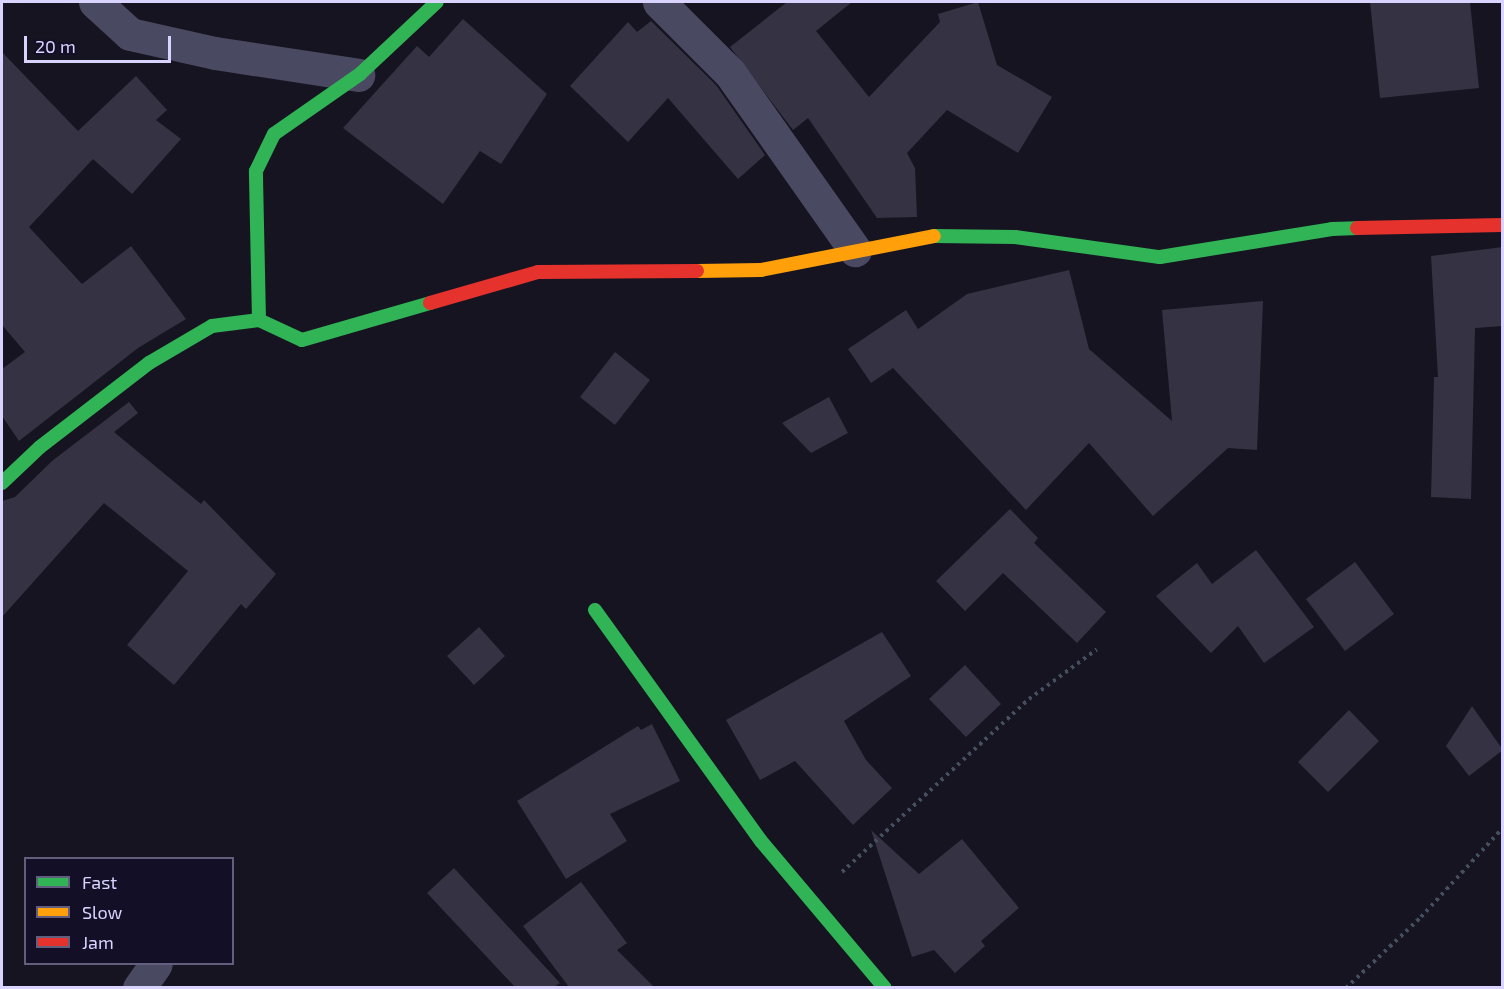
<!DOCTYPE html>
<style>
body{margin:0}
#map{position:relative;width:1504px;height:989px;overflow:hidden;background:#161421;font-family:"Exo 2",sans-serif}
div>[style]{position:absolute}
.building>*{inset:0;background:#343243}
.path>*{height:4px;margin-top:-2px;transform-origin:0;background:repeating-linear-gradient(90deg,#44505f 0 3px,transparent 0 7.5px)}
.street>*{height:33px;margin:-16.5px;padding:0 16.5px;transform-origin:16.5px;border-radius:16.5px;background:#4a4962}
.fast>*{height:14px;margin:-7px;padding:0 7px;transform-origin:7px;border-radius:7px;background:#30b455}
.slow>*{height:14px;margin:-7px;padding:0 7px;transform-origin:7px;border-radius:7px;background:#ff9f0a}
.jam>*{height:14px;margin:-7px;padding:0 7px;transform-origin:7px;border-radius:7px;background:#e5322d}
span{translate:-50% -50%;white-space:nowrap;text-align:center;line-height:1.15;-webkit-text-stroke:4.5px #130f26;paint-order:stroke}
.frame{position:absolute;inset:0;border:3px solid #d9d4ff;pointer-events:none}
.legend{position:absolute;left:24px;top:857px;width:210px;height:108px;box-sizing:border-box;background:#130f26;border:2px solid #625e7d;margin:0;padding:8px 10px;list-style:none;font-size:18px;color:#d9d4ff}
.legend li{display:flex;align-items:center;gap:12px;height:30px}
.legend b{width:30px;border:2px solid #625e7d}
.scale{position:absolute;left:24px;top:36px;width:147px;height:27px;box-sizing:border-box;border:3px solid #d9d4ff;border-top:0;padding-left:8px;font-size:18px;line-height:21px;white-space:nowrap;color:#d9d4ff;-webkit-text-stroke:4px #130f26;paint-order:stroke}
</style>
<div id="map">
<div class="building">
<i style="clip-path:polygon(787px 2px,852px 2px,816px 31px,869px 97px,940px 22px,938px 14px,978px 2px,997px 65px,1052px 97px,1018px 153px,947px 110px,907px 153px,915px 168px,917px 217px,877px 218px,808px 118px,793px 130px,730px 47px)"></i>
<i style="clip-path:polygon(1370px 2px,1470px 2px,1479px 88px,1380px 98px)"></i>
<i style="clip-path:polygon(463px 19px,547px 94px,501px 164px,480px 151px,443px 204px,343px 128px,417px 46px,429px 57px)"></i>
<i style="clip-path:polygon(651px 21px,716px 85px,765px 155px,738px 179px,668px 98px,628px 142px,570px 86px,628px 22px,637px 32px)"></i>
<i style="clip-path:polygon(2px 52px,78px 131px,136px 76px,167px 110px,156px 120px,181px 139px,132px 194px,93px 159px,29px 227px,82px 284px,131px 246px,186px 319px,138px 348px,19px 441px,2px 416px,2px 369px,25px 352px,2px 325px)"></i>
<i style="clip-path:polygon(1503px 247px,1503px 326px,1475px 328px,1471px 499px,1431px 497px,1434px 377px,1438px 377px,1431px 256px)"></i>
<i style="clip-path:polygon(1069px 270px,1089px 349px,1172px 421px,1162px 310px,1263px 301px,1257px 450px,1228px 448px,1153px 516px,1089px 443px,1026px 510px,893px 368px,871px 383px,848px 349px,906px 310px,918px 329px,967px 294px)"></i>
<i style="clip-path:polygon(615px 352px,650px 380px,615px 425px,580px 397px)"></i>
<i style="clip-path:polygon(829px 397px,848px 433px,811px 453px,782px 423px)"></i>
<i style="clip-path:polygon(129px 402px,138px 413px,114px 432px,201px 504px,204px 500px,276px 574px,246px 609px,241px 604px,174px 685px,127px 645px,188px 571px,104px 503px,2px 617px,2px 501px,15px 497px,52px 461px)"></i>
<i style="clip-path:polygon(1010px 509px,1038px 538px,1034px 543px,1106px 612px,1077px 643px,1003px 573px,965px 611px,936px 581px)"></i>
<i style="clip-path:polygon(1256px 550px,1314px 627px,1264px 663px,1238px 626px,1211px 653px,1156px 596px,1197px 563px,1212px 584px)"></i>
<i style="clip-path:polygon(1355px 562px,1394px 614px,1345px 651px,1306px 599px)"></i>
<i style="clip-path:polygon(479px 627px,505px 656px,474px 685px,447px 656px)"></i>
<i style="clip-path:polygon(882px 632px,911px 676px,844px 721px,866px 760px,892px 788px,853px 825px,795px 761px,760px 780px,726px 720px)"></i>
<i style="clip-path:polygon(965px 665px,1001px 704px,966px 737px,929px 699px)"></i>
<i style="clip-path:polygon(1472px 706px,1503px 750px,1469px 776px,1446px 746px)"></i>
<i style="clip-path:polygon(1349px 710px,1379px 741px,1328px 792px,1298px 762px)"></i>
<i style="clip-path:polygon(652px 724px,680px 781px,610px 814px,627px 841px,566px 879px,517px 801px,638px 726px,641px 730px)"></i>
<i style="clip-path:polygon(871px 830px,919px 874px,962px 839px,1019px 908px,981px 941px,985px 946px,955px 973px,934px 950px,912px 957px)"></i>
<i style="clip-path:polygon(454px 868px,560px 983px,554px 987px,515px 987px,427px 893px)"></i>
<i style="clip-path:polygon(581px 882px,627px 943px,617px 950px,654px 987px,569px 987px,523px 926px)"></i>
</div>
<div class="path">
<i style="left:842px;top:872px;width:255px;rotate:-42.8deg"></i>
<i style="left:1029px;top:699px;width:84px;rotate:-36.3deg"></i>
<i style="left:1346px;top:988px;width:103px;rotate:-43.4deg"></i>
<i style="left:1421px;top:917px;width:120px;rotate:-47.4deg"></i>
</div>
<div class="street">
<i style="left:95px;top:2px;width:47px;rotate:42.4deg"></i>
<i style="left:130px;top:34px;width:87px;rotate:12.6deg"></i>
<i style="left:215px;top:53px;width:145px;rotate:8.7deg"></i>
<i style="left:659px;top:2px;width:100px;rotate:45deg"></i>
<i style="left:730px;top:73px;width:217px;rotate:54.8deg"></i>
<i style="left:139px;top:988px;width:29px;rotate:-55deg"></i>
</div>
<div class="fast">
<i style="left:934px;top:236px;width:81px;rotate:0.7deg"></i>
<i style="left:1015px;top:237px;width:146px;rotate:7.9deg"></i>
<i style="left:1160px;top:257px;width:174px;rotate:-9.2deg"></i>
<i style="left:1332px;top:229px;width:25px;rotate:-2deg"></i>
<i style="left:259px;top:320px;width:149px;rotate:-91.2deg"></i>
<i style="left:256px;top:171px;width:41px;rotate:-64.1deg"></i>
<i style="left:274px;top:134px;width:105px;rotate:-34.9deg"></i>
<i style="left:360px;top:74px;width:105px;rotate:-43.1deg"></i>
<i style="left:2px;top:483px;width:52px;rotate:-43.5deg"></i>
<i style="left:40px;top:447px;width:138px;rotate:-37.6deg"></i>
<i style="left:149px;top:363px;width:73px;rotate:-30.4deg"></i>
<i style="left:212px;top:326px;width:47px;rotate:-7.3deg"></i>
<i style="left:259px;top:320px;width:47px;rotate:24.9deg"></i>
<i style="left:302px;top:340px;width:133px;rotate:-16.1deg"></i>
<i style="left:595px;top:610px;width:284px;rotate:54.3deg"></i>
<i style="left:761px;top:841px;width:192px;rotate:49.9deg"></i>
</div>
<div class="slow">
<i style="left:697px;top:271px;width:64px;rotate:-0.9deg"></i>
<i style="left:761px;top:270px;width:176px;rotate:-11.1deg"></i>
</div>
<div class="jam">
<i style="left:1357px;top:228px;width:145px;rotate:-1.2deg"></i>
<i style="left:430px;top:303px;width:112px;rotate:-16deg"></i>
<i style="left:538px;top:272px;width:159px;rotate:-0.4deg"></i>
</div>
<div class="frame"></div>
<ul class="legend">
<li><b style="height:8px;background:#30b455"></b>Fast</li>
<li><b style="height:8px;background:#ff9f0a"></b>Slow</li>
<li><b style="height:8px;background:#e5322d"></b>Jam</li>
</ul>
<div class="scale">20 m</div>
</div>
